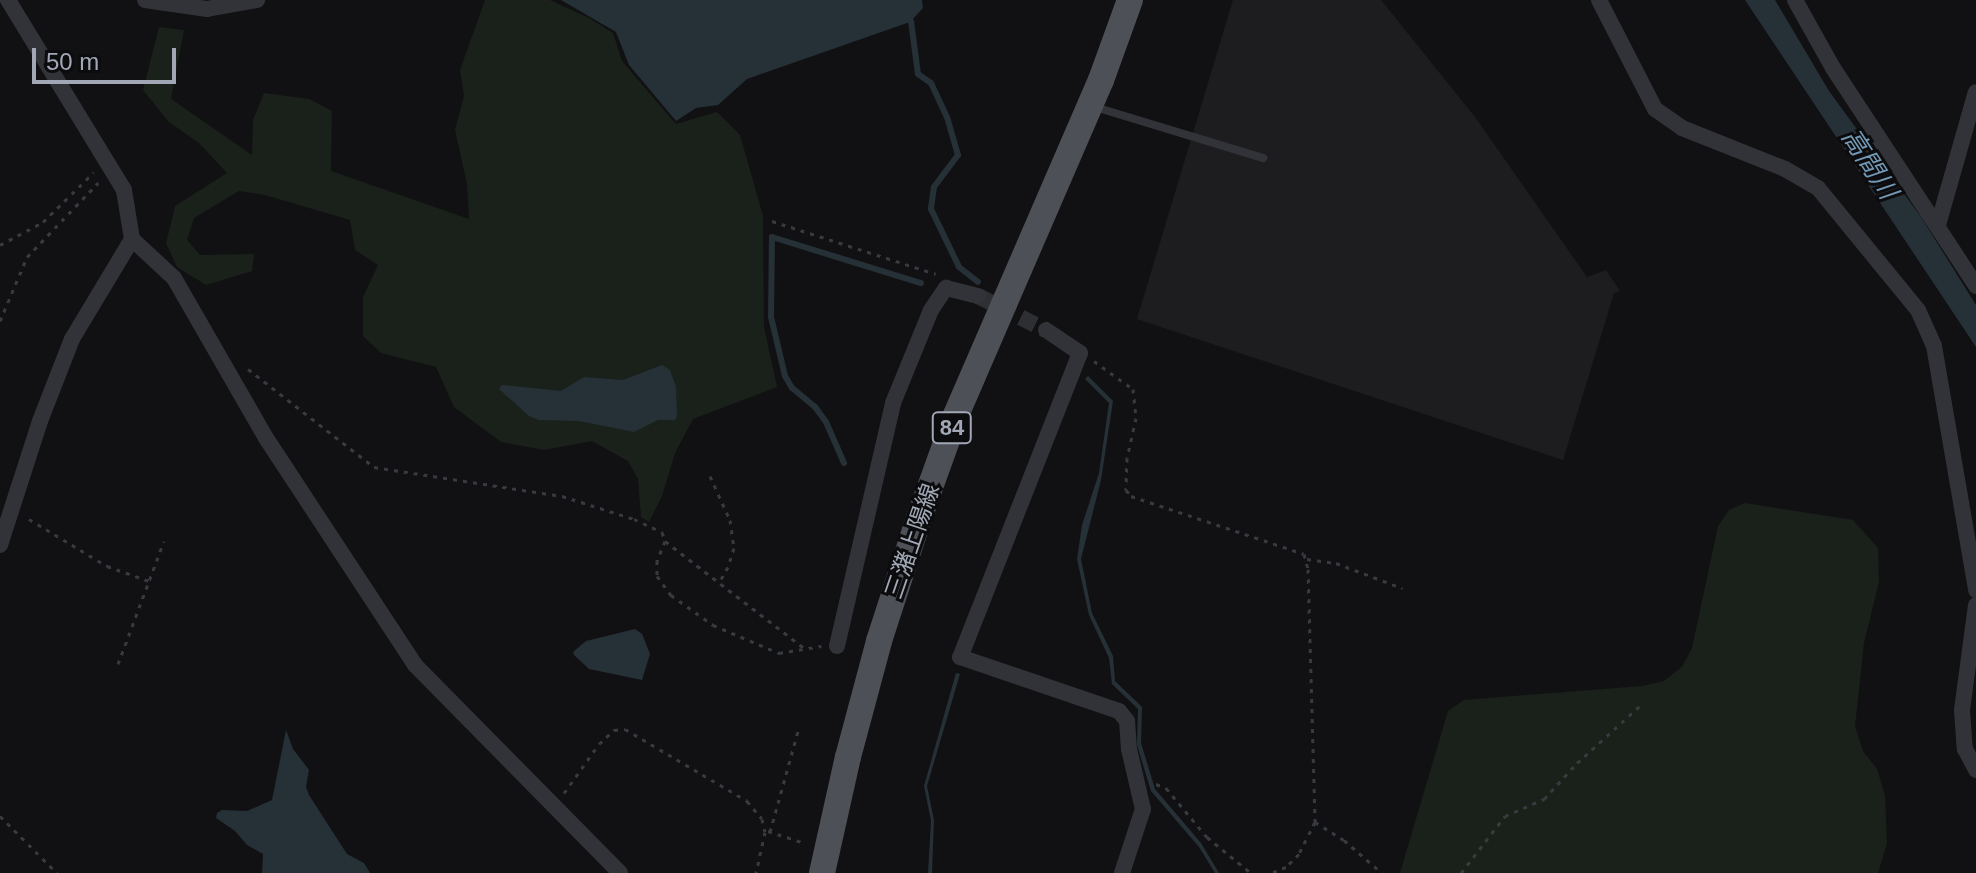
<!DOCTYPE html>
<meta charset="utf-8">
<style>
body{margin:0}
#map{position:relative;width:1976px;height:873px;overflow:hidden;background:#111113;font-family:Helvetica,"Noto Sans JP",sans-serif}
div>[style]{position:absolute}
.built>*{inset:0;background:#1d1d20}
.green>*{inset:0;background:#19211a}
.water>*{inset:0;background:#263037}
.stream>*{height:6px;margin:-3px;padding:0 3px;transform-origin:3px;border-radius:3px;background:#263037}
.minor-tunnel>*{height:16px;margin-top:-8px;transform-origin:0;background:repeating-linear-gradient(90deg,#2e2f33 0 16px,transparent 0 24px)}
.path>*{height:3px;margin-top:-1.5px;transform-origin:0;background:repeating-linear-gradient(90deg,#373a3f 0 4px,transparent 0 10px)}
.service>*{height:8px;margin:-4px;padding:0 4px;transform-origin:4px;border-radius:4px;background:#313338}
.minor>*{height:16px;margin:-8px;padding:0 8px;transform-origin:8px;border-radius:8px;background:#313338}
.primary>*{height:26px;margin:-13px;padding:0 13px;transform-origin:13px;border-radius:13px;background:#4d5057}
span{translate:-50% -50%;white-space:nowrap;text-align:center;line-height:1.15;-webkit-text-stroke:6px #0c0c0e;paint-order:stroke}
.shield-label span{padding:2px 6px;background:#0c0c0e;border:2px solid;border-radius:6px;-webkit-text-stroke-width:0}
.shield-label{font-size:22px;color:#a1a7b5;font-weight:700}
.street-label{font-size:24px;color:#a1a7b5}
.water-label{font-size:26px;color:#7398b4;font-style:italic}
.scale{position:absolute;left:32px;top:48px;width:144px;height:36px;box-sizing:border-box;border:4px solid #a1a7b5;border-top:0;padding-left:10px;font-size:24px;line-height:28px;white-space:nowrap;color:#a1a7b5;-webkit-text-stroke:6px #0c0c0e;paint-order:stroke}
</style>
<div id="map">
<div class="built">
<i style="clip-path:polygon(1233px 0,1381px 0,1475px 117px,1587px 277px,1606px 270px,1620px 291px,1614px 293px,1563px 460px,1137px 319px)"></i>
</div>
<div class="green">
<i style="clip-path:polygon(485px 0,550px 0,589px 18px,613px 33px,622px 61px,676px 124px,717px 112px,740px 135px,763px 216px,764px 327px,777px 387px,693px 419px,675px 453px,662px 496px,649px 522px,641px 517px,638px 479px,628px 461px,592px 441px,544px 450px,501px 442px,454px 407px,436px 367px,381px 353px,363px 336px,363px 297px,378px 265px,355px 250px,350px 220px,265px 195px,239px 191px,194px 218px,187px 240px,200px 255px,254px 254px,252px 271px,206px 285px,177px 267px,166px 243px,175px 206px,227px 173px,199px 143px,169px 122px,143px 90px,159px 27px,184px 30px,171px 99px,252px 155px,253px 120px,264px 93px,309px 99px,332px 111px,331px 171px,469px 219px,467px 184px,455px 130px,464px 96px,460px 70px)"></i>
<i style="clip-path:polygon(1745px 503px,1853px 520px,1878px 548px,1879px 582px,1864px 643px,1855px 726px,1863px 751px,1877px 769px,1885px 796px,1887px 843px,1878px 873px,1400px 873px,1448px 711px,1464px 700px,1642px 686px,1664px 681px,1682px 667px,1692px 648px,1718px 526px,1729px 510px)"></i>
</div>
<div class="water">
<i style="clip-path:polygon(561px 0,922px 0,923px 8px,910px 22px,747px 79px,718px 105px,696px 108px,676px 121px,629px 65px,616px 32px)"></i>
<i style="clip-path:polygon(1745px 0,1775px 0,1829px 91px,1921px 217px,1976px 305px,1976px 347px)"></i>
<i style="clip-path:polygon(662px 365px,670px 370px,676px 387px,677px 416px,675px 420px,658px 420px,634px 432px,579px 421px,539px 420px,529px 416px,499px 389px,502px 385px,561px 391px,584px 377px,623px 380px)"></i>
<i style="clip-path:polygon(1088px 376px,1113px 401px,1101px 480px,1081px 559px,1092px 613px,1113px 656px,1115px 681px,1142px 707px,1141px 743px,1155px 789px,1201px 843px,1219px 873px,1215px 873px,1199px 847px,1151px 791px,1137px 745px,1138px 709px,1112px 684px,1109px 658px,1089px 615px,1077px 559px,1082px 525px,1099px 473px,1109px 403px,1085px 379px)"></i>
<i style="clip-path:polygon(635px 629px,642px 634px,650px 654px,642px 680px,589px 669px,574px 655px,573px 652px,586px 641px)"></i>
<i style="clip-path:polygon(956px 673px,960px 674px,927px 786px,934px 820px,932px 873px,928px 873px,931px 821px,924px 786px)"></i>
<i style="clip-path:polygon(286px 730px,293px 749px,309px 770px,306px 787px,309px 795px,347px 854px,364px 863px,370px 873px,262px 873px,263px 854px,247px 845px,235px 831px,216px 818px,217px 813px,222px 810px,247px 811px,272px 800px)"></i>
</div>
<div class="stream">
<i style="left:911px;top:21px;width:53px;rotate:82.5deg"></i>
<i style="left:918px;top:74px;width:16px;rotate:35deg"></i>
<i style="left:931px;top:83px;width:38px;rotate:65deg"></i>
<i style="left:947px;top:117px;width:40px;rotate:74deg"></i>
<i style="left:958px;top:155px;width:40px;rotate:127deg"></i>
<i style="left:934px;top:187px;width:22px;rotate:98deg"></i>
<i style="left:931px;top:209px;width:64px;rotate:64.2deg"></i>
<i style="left:959px;top:267px;width:24px;rotate:38deg"></i>
<i style="left:844px;top:463px;width:45px;rotate:-113.7deg"></i>
<i style="left:826px;top:422px;width:19px;rotate:-126deg"></i>
<i style="left:815px;top:407px;width:30px;rotate:-140deg"></i>
<i style="left:792px;top:388px;width:14px;rotate:-120deg"></i>
<i style="left:785px;top:376px;width:61px;rotate:-103.3deg"></i>
<i style="left:771px;top:317px;width:80px;rotate:-89.3deg"></i>
<i style="left:772px;top:237px;width:156px;rotate:17.2deg"></i>
</div>
<div class="minor-tunnel">
<i style="left:978px;top:296px;width:76px;rotate:26.6deg"></i>
</div>
<div class="path">
<i style="left:772px;top:221px;width:172px;rotate:17.9deg"></i>
<i style="left:0;top:245px;width:49px;rotate:-28.1deg"></i>
<i style="left:43px;top:222px;width:71px;rotate:-44.4deg"></i>
<i style="left:0;top:321px;width:69px;rotate:-67.1deg"></i>
<i style="left:27px;top:257px;width:103px;rotate:-46.2deg"></i>
<i style="left:1094px;top:361px;width:48px;rotate:35.7deg"></i>
<i style="left:1133px;top:389px;width:29px;rotate:84deg"></i>
<i style="left:1136px;top:418px;width:41px;rotate:102.7deg"></i>
<i style="left:1127px;top:458px;width:32px;rotate:92deg"></i>
<i style="left:1126px;top:490px;width:8px;rotate:50deg"></i>
<i style="left:1131px;top:496px;width:182px;rotate:18.5deg"></i>
<i style="left:1304px;top:554px;width:16px;rotate:75deg"></i>
<i style="left:1308px;top:569px;width:253px;rotate:88.4deg"></i>
<i style="left:1315px;top:822px;width:36px;rotate:117deg"></i>
<i style="left:1299px;top:854px;width:18px;rotate:135deg"></i>
<i style="left:1286px;top:867px;width:16px;rotate:158deg"></i>
<i style="left:248px;top:369px;width:160px;rotate:37.9deg"></i>
<i style="left:374px;top:467px;width:190px;rotate:8.8deg"></i>
<i style="left:562px;top:496px;width:76px;rotate:17.7deg"></i>
<i style="left:634px;top:519px;width:31px;rotate:25deg"></i>
<i style="left:662px;top:532px;width:9px;rotate:72deg"></i>
<i style="left:665px;top:541px;width:22px;rotate:112deg"></i>
<i style="left:657px;top:561px;width:15px;rotate:90deg"></i>
<i style="left:657px;top:576px;width:24px;rotate:54deg"></i>
<i style="left:671px;top:595px;width:52px;rotate:35.5deg"></i>
<i style="left:713px;top:625px;width:72px;rotate:23deg"></i>
<i style="left:779px;top:653px;width:43px;rotate:-9.5deg"></i>
<i style="left:710px;top:476px;width:48px;rotate:65.6deg"></i>
<i style="left:730px;top:520px;width:28px;rotate:82deg"></i>
<i style="left:734px;top:548px;width:20px;rotate:108deg"></i>
<i style="left:728px;top:567px;width:20px;rotate:120deg"></i>
<i style="left:29px;top:519px;width:91px;rotate:31.1deg"></i>
<i style="left:107px;top:566px;width:45px;rotate:19.7deg"></i>
<i style="left:665px;top:541px;width:175px;rotate:37.6deg"></i>
<i style="left:1307px;top:559px;width:29px;rotate:8deg"></i>
<i style="left:1336px;top:563px;width:71px;rotate:20.7deg"></i>
<i style="left:118px;top:664px;width:131px;rotate:-69.5deg"></i>
<i style="left:1156px;top:784px;width:11px;rotate:22deg"></i>
<i style="left:1166px;top:788px;width:64px;rotate:50.1deg"></i>
<i style="left:1207px;top:837px;width:57px;rotate:39.3deg"></i>
<i style="left:564px;top:793px;width:60px;rotate:-54.5deg"></i>
<i style="left:599px;top:744px;width:21px;rotate:-43deg"></i>
<i style="left:614px;top:730px;width:11px;rotate:-5deg"></i>
<i style="left:625px;top:729px;width:142px;rotate:30.5deg"></i>
<i style="left:747px;top:801px;width:23px;rotate:50deg"></i>
<i style="left:762px;top:819px;width:13px;rotate:77deg"></i>
<i style="left:765px;top:832px;width:42px;rotate:102.4deg"></i>
<i style="left:0;top:816px;width:81px;rotate:45deg"></i>
<i style="left:1315px;top:822px;width:34px;rotate:32deg"></i>
<i style="left:1344px;top:840px;width:50px;rotate:41deg"></i>
<i style="left:768px;top:831px;width:39px;rotate:18deg"></i>
<i style="left:770px;top:832px;width:105px;rotate:-74.5deg"></i>
<i style="left:1461px;top:873px;width:72px;rotate:-52.3deg"></i>
<i style="left:1505px;top:816px;width:43px;rotate:-23.6deg"></i>
<i style="left:1544px;top:799px;width:49px;rotate:-47.5deg"></i>
<i style="left:1577px;top:763px;width:86px;rotate:-42.2deg"></i>
</div>
<div class="service">
<i style="left:1095px;top:107px;width:176px;rotate:16.9deg"></i>
</div>
<div class="minor">
<i style="left:145px;top:0;width:63px;rotate:8.3deg"></i>
<i style="left:207px;top:9px;width:51px;rotate:-10.2deg"></i>
<i style="left:1599px;top:0;width:123px;rotate:62.8deg"></i>
<i style="left:1655px;top:109px;width:33px;rotate:35deg"></i>
<i style="left:1682px;top:128px;width:111px;rotate:21.7deg"></i>
<i style="left:1785px;top:169px;width:38px;rotate:30deg"></i>
<i style="left:1818px;top:188px;width:158px;rotate:50.7deg"></i>
<i style="left:1918px;top:310px;width:39px;rotate:66deg"></i>
<i style="left:1934px;top:346px;width:248px;rotate:80.2deg"></i>
<i style="left:1795px;top:0;width:78px;rotate:60.8deg"></i>
<i style="left:1833px;top:68px;width:261px;rotate:56.7deg"></i>
<i style="left:1938px;top:225px;width:138px;rotate:-74.1deg"></i>
<i style="left:132px;top:239px;width:57px;rotate:42.9deg"></i>
<i style="left:174px;top:278px;width:185px;rotate:60.1deg"></i>
<i style="left:266px;top:438px;width:272px;rotate:56.7deg"></i>
<i style="left:415px;top:665px;width:292px;rotate:45.4deg"></i>
<i style="left:1046px;top:330px;width:41px;rotate:34.1deg"></i>
<i style="left:1080px;top:353px;width:327px;rotate:111.5deg"></i>
<i style="left:960px;top:657px;width:168px;rotate:18.8deg"></i>
<i style="left:1119px;top:711px;width:13px;rotate:51deg"></i>
<i style="left:1127px;top:721px;width:28px;rotate:86deg"></i>
<i style="left:1129px;top:749px;width:62px;rotate:76.9deg"></i>
<i style="left:1143px;top:809px;width:67px;rotate:108.2deg"></i>
<i style="left:0;top:545px;width:130px;rotate:-72.1deg"></i>
<i style="left:40px;top:421px;width:88px;rotate:-68.7deg"></i>
<i style="left:72px;top:339px;width:117px;rotate:-59deg"></i>
<i style="left:132px;top:239px;width:50px;rotate:-99.3deg"></i>
<i style="left:124px;top:190px;width:223px;rotate:-121.4deg"></i>
<i style="left:1976px;top:605px;width:106px;rotate:97.6deg"></i>
<i style="left:1962px;top:710px;width:39px;rotate:86deg"></i>
<i style="left:1965px;top:749px;width:24px;rotate:62deg"></i>
<i style="left:837px;top:646px;width:249px;rotate:-77deg"></i>
<i style="left:893px;top:403px;width:100px;rotate:-67.8deg"></i>
<i style="left:931px;top:310px;width:27px;rotate:-56deg"></i>
<i style="left:946px;top:288px;width:33px;rotate:14deg"></i>
</div>
<div class="primary">
<i style="left:822px;top:873px;width:119px;rotate:-77.4deg"></i>
<i style="left:848px;top:757px;width:120px;rotate:-75deg"></i>
<i style="left:879px;top:641px;width:129px;rotate:-72deg"></i>
<i style="left:919px;top:518px;width:109px;rotate:-70.2deg"></i>
<i style="left:956px;top:415px;width:365px;rotate:-66.6deg"></i>
<i style="left:1101px;top:80px;width:85px;rotate:-70.1deg"></i>
</div>
<div class="shield-label">
<span style="left:952px;top:428px">84</span>
</div>
<div class="street-label">
<span style="left:912px;top:541px;rotate:-71deg">三潴上陽線</span>
</div>
<div class="water-label">
<span style="left:1869px;top:164px;rotate:57deg">高間川</span>
</div>
<div class="scale">50 m</div>
</div>
